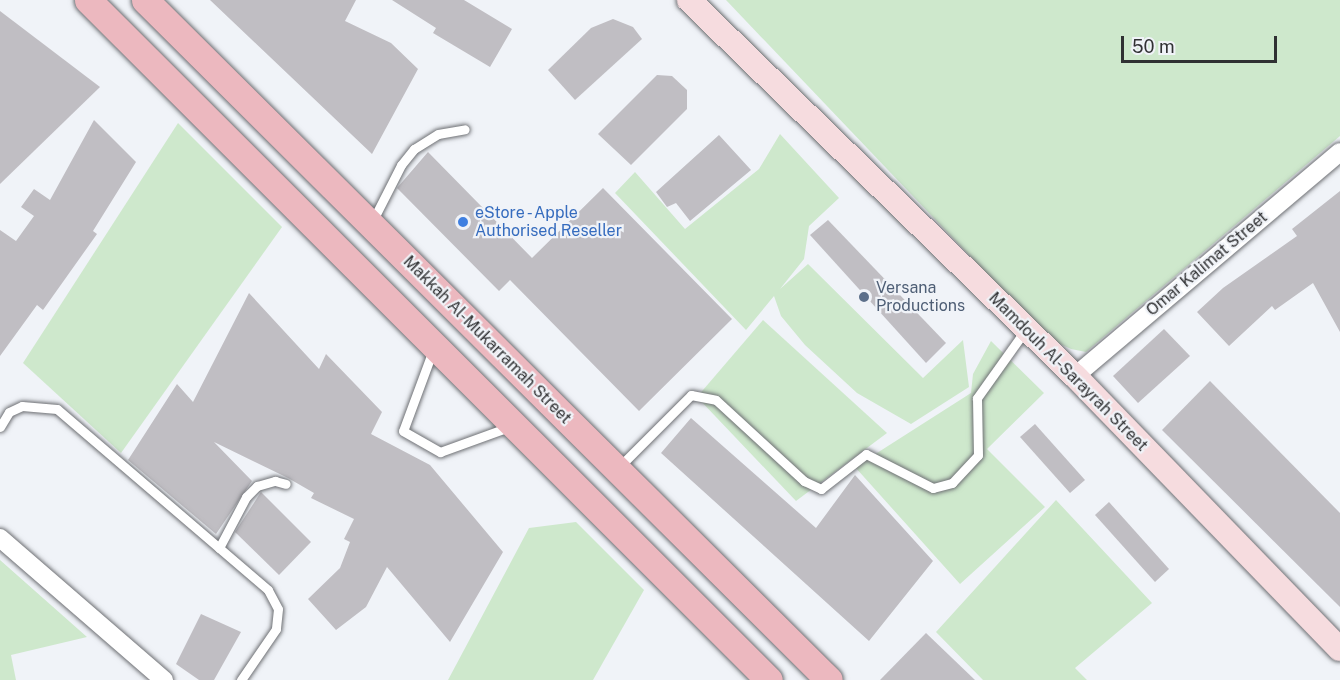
<!DOCTYPE html>
<style>
body{margin:0}
#map{position:relative;width:1340px;height:680px;overflow:hidden;background:#f0f3f8;font-family:"Public Sans",sans-serif}
div>[style]{position:absolute}
.green>*{inset:0;background:#cee8cc}
.building>*{inset:0;background:#c0bec3}
.roads{filter:drop-shadow(0 0 2px #6e7074) drop-shadow(0 0 2px #6e7074)}
.lane>*{height:9px;margin:-4.5px;padding:0 4.5px;transform-origin:4.5px;border-radius:4.5px;background:#fff}
.street>*{height:18px;margin:-9px;padding:0 9px;transform-origin:9px;border-radius:9px;background:#fff}
.secondary>*{height:24px;margin:-12px;padding:0 12px;transform-origin:12px;border-radius:12px;background:#f6dcdf}
.primary>*{height:27px;margin:-13.5px;padding:0 13.5px;transform-origin:13.5px;border-radius:13.5px;background:#ecb8bf}
.dots>*{width:16px;height:16px;translate:-50% -50%;box-sizing:border-box;border:3px solid #f0f3f8;border-radius:50%}
span{translate:-50% -50%;white-space:nowrap;text-align:center;line-height:1.15;-webkit-text-stroke:4.5px #f0f3f8;paint-order:stroke}
.shop-label{font-size:16px;color:#366cbe}
.left{translate:0 -50%;text-align:left}
.street-label{font-size:16px;color:#303133}
.service-label{font-size:16px;color:#4e5e75}
.scale{position:absolute;left:1121px;top:36px;width:156px;height:27px;box-sizing:border-box;border:3px solid #303133;border-top:0;padding-left:8px;font-size:18px;line-height:21px;white-space:nowrap;color:#303133;-webkit-text-stroke:4px #f0f3f8;paint-order:stroke}
</style>
<div id="map">
<div class="green">
<i style="clip-path:polygon(726px 0,1340px 0,1340px 136px,1086px 352px,1071px 349px,1049px 339px)"></i>
<i style="clip-path:polygon(178px 123px,282px 227px,121px 453px,23px 363px)"></i>
<i style="clip-path:polygon(780px 134px,839px 198px,809px 226px,804px 259px,780px 289px,808px 264px,923px 378px,963px 340px,969px 387px,911px 424px,857px 393px,805px 345px,781px 316px,774px 296px,746px 330px,615px 193px,635px 172px,685px 229px,759px 169px)"></i>
<i style="clip-path:polygon(763px 320px,887px 433px,796px 501px,697px 397px)"></i>
<i style="clip-path:polygon(991px 341px,1044px 393px,987px 449px,1045px 507px,960px 584px,855px 467px,971px 393px,973px 374px)"></i>
<i style="clip-path:polygon(1056px 500px,1152px 603px,1075px 668px,1087px 680px,983px 680px,936px 632px)"></i>
<i style="clip-path:polygon(576px 522px,644px 590px,593px 680px,448px 680px,529px 528px)"></i>
<i style="clip-path:polygon(0 560px,87px 637px,11px 655px,16px 680px,0 680px)"></i>
</div>
<div class="building">
<i style="clip-path:polygon(210px 0,356px 0,345px 21px,391px 43px,418px 69px,372px 154px)"></i>
<i style="clip-path:polygon(392px 0,464px 0,512px 29px,490px 67px,433px 33px,436px 28px)"></i>
<i style="clip-path:polygon(0 11px,100px 87px,0 184px)"></i>
<i style="clip-path:polygon(613px 19px,633px 27px,642px 39px,575px 100px,548px 70px,591px 28px)"></i>
<i style="clip-path:polygon(657px 75px,672px 76px,687px 90px,687px 109px,631px 165px,598px 134px)"></i>
<i style="clip-path:polygon(94px 120px,136px 162px,93px 231px,97px 234px,43px 310px,37px 305px,0 356px,0 230px,16px 241px,34px 216px,21px 207px,34px 189px,50px 200px)"></i>
<i style="clip-path:polygon(719px 135px,751px 170px,690px 221px,676px 203px,667px 207px,656px 192px)"></i>
<i style="clip-path:polygon(428px 152px,532px 258px,603px 188px,732px 319px,639px 411px,510px 280px,499px 291px,397px 188px)"></i>
<i style="clip-path:polygon(1340px 191px,1340px 332px,1313px 283px,1275px 310px,1272px 306px,1229px 346px,1197px 312px,1223px 288px,1297px 236px,1292px 229px)"></i>
<i style="clip-path:polygon(828px 220px,946px 343px,926px 363px,810px 235px)"></i>
<i style="clip-path:polygon(249px 293px,319px 369px,326px 354px,382px 412px,371px 434px,430px 465px,503px 552px,450px 642px,387px 567px,366px 607px,336px 630px,308px 599px,340px 568px,350px 542px,344px 539px,354px 519px,311px 498px,314px 493px,288px 478px,214px 442px,252px 481px,216px 534px,128px 460px,177px 384px,193px 402px)"></i>
<i style="clip-path:polygon(1164px 329px,1190px 356px,1138px 403px,1113px 376px)"></i>
<i style="clip-path:polygon(1210px 381px,1340px 513px,1340px 607px,1162px 430px)"></i>
<i style="clip-path:polygon(691px 418px,816px 528px,855px 475px,933px 561px,869px 641px,661px 453px)"></i>
<i style="clip-path:polygon(1035px 424px,1085px 480px,1070px 493px,1020px 437px)"></i>
<i style="clip-path:polygon(261px 492px,311px 542px,279px 575px,235px 532px)"></i>
<i style="clip-path:polygon(1109px 502px,1169px 569px,1155px 582px,1095px 515px)"></i>
<i style="clip-path:polygon(201px 614px,241px 632px,214px 680px,199px 680px,176px 664px)"></i>
<i style="clip-path:polygon(926px 633px,975px 680px,880px 680px)"></i>
</div>
<div class="roads">
<div class="lane">
<i style="left:372px;top:222px;width:64px;rotate:-63deg"></i>
<i style="left:401px;top:165px;width:21px;rotate:-51deg"></i>
<i style="left:414px;top:149px;width:28px;rotate:-32deg"></i>
<i style="left:438px;top:134px;width:27px;rotate:-10deg"></i>
<i style="left:433px;top:350px;width:86px;rotate:110.3deg"></i>
<i style="left:403px;top:431px;width:43px;rotate:29.6deg"></i>
<i style="left:440px;top:452px;width:77px;rotate:-19.9deg"></i>
<i style="left:0;top:427px;width:17px;rotate:-59deg"></i>
<i style="left:9px;top:412px;width:14px;rotate:-25deg"></i>
<i style="left:22px;top:406px;width:35px;rotate:5deg"></i>
<i style="left:57px;top:409px;width:278px;rotate:40.6deg"></i>
<i style="left:268px;top:590px;width:21px;rotate:62deg"></i>
<i style="left:278px;top:609px;width:20px;rotate:96deg"></i>
<i style="left:276px;top:629px;width:62px;rotate:124.5deg"></i>
<i style="left:619px;top:467px;width:102px;rotate:-45deg"></i>
<i style="left:691px;top:395px;width:25px;rotate:11deg"></i>
<i style="left:716px;top:400px;width:120px;rotate:42.6deg"></i>
<i style="left:804px;top:481px;width:19px;rotate:25deg"></i>
<i style="left:821px;top:489px;width:57px;rotate:-37.9deg"></i>
<i style="left:866px;top:454px;width:75px;rotate:26.9deg"></i>
<i style="left:933px;top:488px;width:20px;rotate:-15deg"></i>
<i style="left:952px;top:483px;width:38px;rotate:-47deg"></i>
<i style="left:978px;top:455px;width:57px;rotate:-91deg"></i>
<i style="left:977px;top:398px;width:85px;rotate:-54.6deg"></i>
<i style="left:219px;top:548px;width:58px;rotate:-62.1deg"></i>
<i style="left:246px;top:497px;width:16px;rotate:-45deg"></i>
<i style="left:257px;top:486px;width:19px;rotate:-16deg"></i>
<i style="left:275px;top:481px;width:11px;rotate:15deg"></i>
</div>
<div class="street">
<i style="left:1075px;top:376px;width:347px;rotate:-40.2deg"></i>
<i style="left:0;top:538px;width:217px;rotate:40.9deg"></i>
</div>
<div class="secondary">
<i style="left:689px;top:0;width:539px;rotate:44.25deg"></i>
<i style="left:1075px;top:376px;width:380px;rotate:45.9deg"></i>
</div>
<div class="primary">
<i style="left:88px;top:0;width:962px;rotate:44.96deg"></i>
<i style="left:145px;top:0;width:964px;rotate:44.83deg"></i>
</div>
</div>
<div class="dots">
<i style="left:463px;top:222px;background:#3f7fe0"></i>
<i style="left:864px;top:297px;background:#5c6f8a"></i>
</div>
<div class="shop-label">
<span class="left" style="left:475px;top:222px">eStore - Apple<br>Authorised Reseller</span>
</div>
<div class="street-label">
<span style="left:1207px;top:264px;rotate:-40deg">Omar Kalimat Street</span>
<span style="left:487px;top:340px;rotate:45deg">Makkah Al-Mukarramah Street</span>
<span style="left:1068px;top:372px;rotate:45deg">Mamdouh Al-Sarayrah Street</span>
</div>
<div class="service-label">
<span class="left" style="left:876px;top:297px">Versana<br>Productions</span>
</div>
<div class="scale">50 m</div>
</div>
